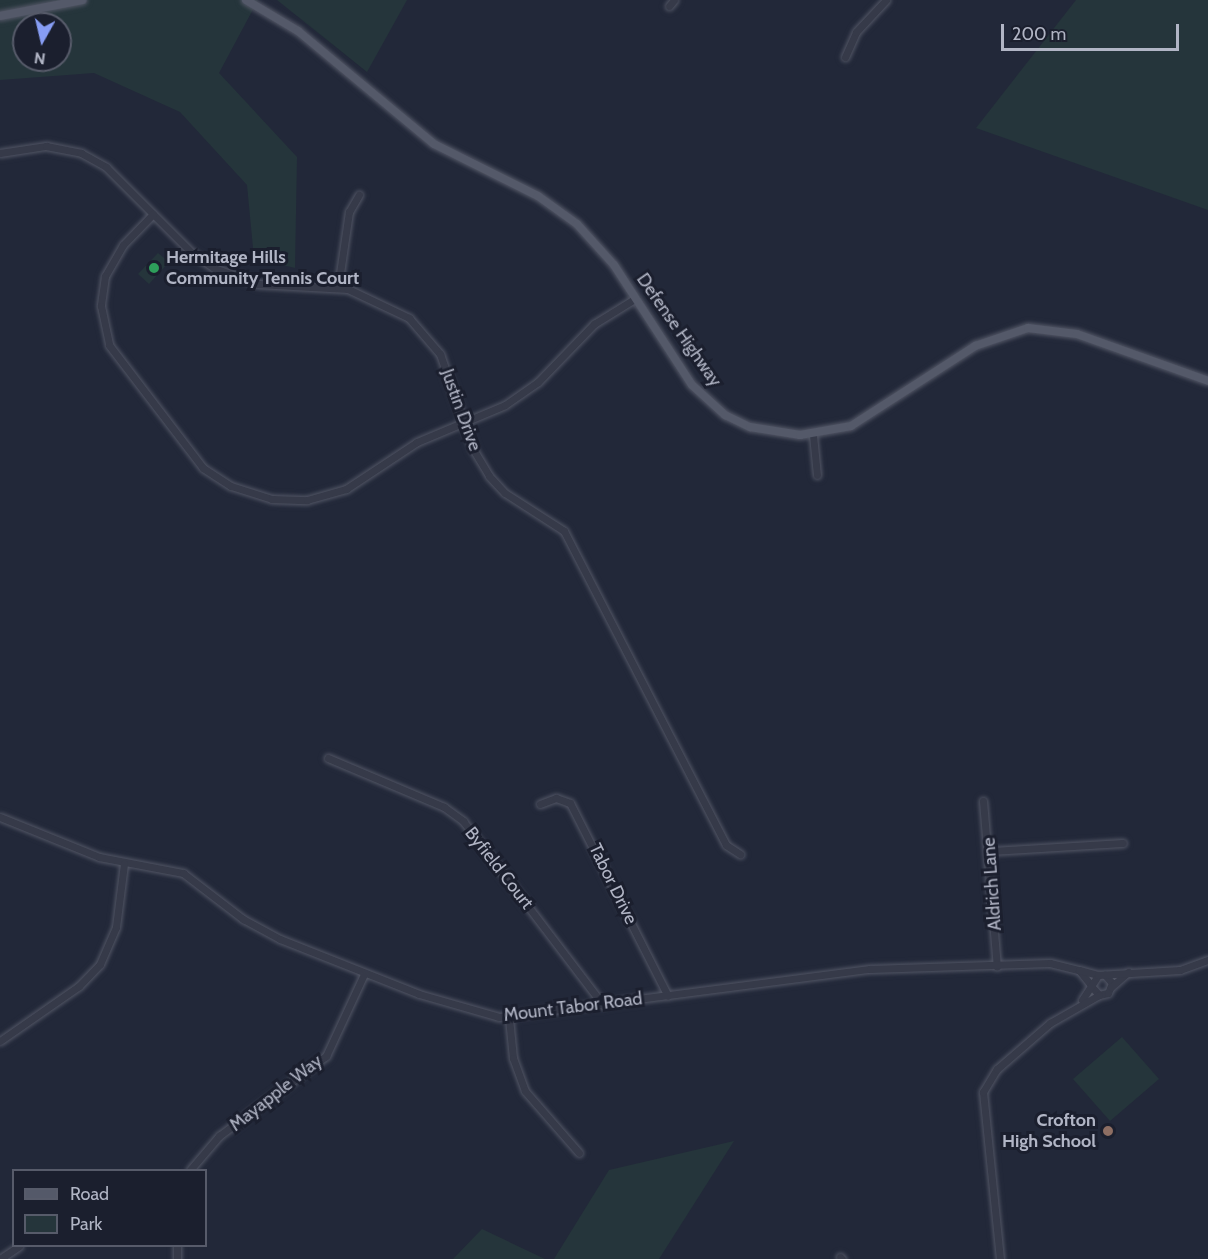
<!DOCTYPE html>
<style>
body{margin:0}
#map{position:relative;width:1208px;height:1259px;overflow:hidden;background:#222839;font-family:Cabin,sans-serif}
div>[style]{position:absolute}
.green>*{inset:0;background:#25353b}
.roads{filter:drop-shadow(0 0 2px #515564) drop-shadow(0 0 2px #515564)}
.minor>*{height:7px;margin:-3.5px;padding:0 3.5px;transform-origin:3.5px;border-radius:3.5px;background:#363a49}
.major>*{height:8px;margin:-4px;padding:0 4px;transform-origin:4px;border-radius:4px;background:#545969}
.dots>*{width:16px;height:16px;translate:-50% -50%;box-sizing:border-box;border:3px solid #1b1f2e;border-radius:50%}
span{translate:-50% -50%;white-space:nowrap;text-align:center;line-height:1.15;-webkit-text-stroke:6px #1b1f2e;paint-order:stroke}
.poi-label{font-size:18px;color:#b1b5c5;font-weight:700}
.left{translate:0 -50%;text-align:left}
.right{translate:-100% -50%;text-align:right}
.street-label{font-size:18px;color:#b1b5c5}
.legend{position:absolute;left:12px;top:1169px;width:195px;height:78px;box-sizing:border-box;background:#1b1f2e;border:2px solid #575b6a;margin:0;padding:8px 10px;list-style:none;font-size:18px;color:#b1b5c5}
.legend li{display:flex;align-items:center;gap:12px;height:30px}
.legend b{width:30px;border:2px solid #575b6a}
.north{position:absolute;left:12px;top:12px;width:60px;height:60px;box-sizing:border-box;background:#1b1f2e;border:2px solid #575b6a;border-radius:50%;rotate:188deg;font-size:16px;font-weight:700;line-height:24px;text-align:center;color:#b1b5c5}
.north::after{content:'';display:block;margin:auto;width:21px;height:27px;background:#879df4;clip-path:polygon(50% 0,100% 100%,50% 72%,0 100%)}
.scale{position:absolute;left:1001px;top:24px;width:178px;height:27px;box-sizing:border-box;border:3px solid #b1b5c5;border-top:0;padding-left:8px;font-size:18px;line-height:21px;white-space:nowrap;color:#b1b5c5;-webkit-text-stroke:4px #1b1f2e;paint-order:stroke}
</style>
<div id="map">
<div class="green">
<i style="clip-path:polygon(evenodd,0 0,258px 0,219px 73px,297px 157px,295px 268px,254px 258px,247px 185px,180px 112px,94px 73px,0 80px,0 0,24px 24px,60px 24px,60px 60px,24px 60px,24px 24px)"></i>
<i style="clip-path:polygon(277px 0,407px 0,367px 72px)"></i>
<i style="clip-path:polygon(1076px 0,1208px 0,1208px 210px,976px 128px)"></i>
<i style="clip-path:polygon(158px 253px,169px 262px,149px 284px,138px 274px)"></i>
<i style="clip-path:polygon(1122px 1037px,1159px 1079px,1110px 1121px,1073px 1079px)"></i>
<i style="clip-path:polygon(734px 1141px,659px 1259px,554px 1259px,609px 1170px)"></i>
<i style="clip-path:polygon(482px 1229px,545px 1259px,453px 1259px)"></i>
</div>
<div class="roads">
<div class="minor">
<i style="left:669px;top:6px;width:8px;rotate:-50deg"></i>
<i style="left:845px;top:57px;width:27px;rotate:-66deg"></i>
<i style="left:856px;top:32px;width:44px;rotate:-46.8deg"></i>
<i style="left:0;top:153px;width:47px;rotate:-8.7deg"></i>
<i style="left:46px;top:146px;width:36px;rotate:11deg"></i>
<i style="left:81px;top:153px;width:29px;rotate:29deg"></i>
<i style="left:106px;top:167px;width:122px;rotate:45deg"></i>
<i style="left:192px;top:253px;width:27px;rotate:34deg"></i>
<i style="left:214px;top:268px;width:47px;rotate:20deg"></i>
<i style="left:258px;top:284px;width:90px;rotate:3.2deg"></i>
<i style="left:348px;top:289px;width:68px;rotate:25.4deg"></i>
<i style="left:409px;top:318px;width:48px;rotate:49.3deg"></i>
<i style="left:440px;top:354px;width:101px;rotate:70.8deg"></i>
<i style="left:473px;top:449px;width:31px;rotate:59deg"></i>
<i style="left:489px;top:476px;width:23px;rotate:47deg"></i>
<i style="left:505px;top:493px;width:70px;rotate:32.8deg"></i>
<i style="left:564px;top:531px;width:353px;rotate:62.7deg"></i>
<i style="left:726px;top:845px;width:17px;rotate:33deg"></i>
<i style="left:153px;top:214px;width:43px;rotate:134.1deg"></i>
<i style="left:123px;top:245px;width:36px;rotate:120deg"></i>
<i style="left:105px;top:276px;width:30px;rotate:98deg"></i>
<i style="left:101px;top:306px;width:40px;rotate:78deg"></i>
<i style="left:109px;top:345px;width:155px;rotate:52.6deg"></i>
<i style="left:203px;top:468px;width:33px;rotate:33deg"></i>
<i style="left:231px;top:486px;width:43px;rotate:17.6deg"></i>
<i style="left:272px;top:499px;width:35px;rotate:2deg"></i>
<i style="left:307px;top:500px;width:41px;rotate:-15.8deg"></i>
<i style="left:346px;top:489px;width:85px;rotate:-33.5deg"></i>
<i style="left:417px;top:442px;width:95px;rotate:-22.8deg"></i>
<i style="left:505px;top:405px;width:40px;rotate:-34.9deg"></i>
<i style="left:538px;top:382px;width:81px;rotate:-46deg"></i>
<i style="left:594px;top:324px;width:49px;rotate:-31.8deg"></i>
<i style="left:338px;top:287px;width:76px;rotate:-81.7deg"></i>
<i style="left:349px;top:212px;width:20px;rotate:-60deg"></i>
<i style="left:813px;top:435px;width:40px;rotate:84.3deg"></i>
<i style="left:328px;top:758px;width:126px;rotate:22.9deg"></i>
<i style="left:444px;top:807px;width:24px;rotate:36deg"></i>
<i style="left:463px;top:821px;width:231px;rotate:52.7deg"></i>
<i style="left:983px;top:801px;width:166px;rotate:85.2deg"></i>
<i style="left:540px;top:804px;width:17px;rotate:-21deg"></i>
<i style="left:556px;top:798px;width:15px;rotate:20deg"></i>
<i style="left:570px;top:803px;width:216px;rotate:63.1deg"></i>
<i style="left:0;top:817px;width:107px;rotate:22deg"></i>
<i style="left:99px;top:857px;width:86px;rotate:10.8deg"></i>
<i style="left:183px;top:873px;width:76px;rotate:37.5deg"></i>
<i style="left:243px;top:919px;width:42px;rotate:28.4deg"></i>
<i style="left:280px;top:939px;width:149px;rotate:21.6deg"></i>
<i style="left:419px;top:994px;width:83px;rotate:16deg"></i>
<i style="left:499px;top:1017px;width:374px;rotate:-7.4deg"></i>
<i style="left:870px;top:969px;width:180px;rotate:-1.9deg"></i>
<i style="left:1050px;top:963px;width:30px;rotate:14deg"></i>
<i style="left:991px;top:851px;width:132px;rotate:-3.5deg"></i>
<i style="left:1091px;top:985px;width:19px;rotate:-129deg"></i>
<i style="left:1079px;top:970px;width:20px;rotate:15deg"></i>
<i style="left:1091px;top:986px;width:12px;rotate:48deg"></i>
<i style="left:1099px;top:995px;width:9px;rotate:-13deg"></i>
<i style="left:1108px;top:993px;width:11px;rotate:-68deg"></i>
<i style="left:1112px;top:983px;width:11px;rotate:-131deg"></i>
<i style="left:1111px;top:987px;width:23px;rotate:-41deg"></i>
<i style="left:1082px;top:1000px;width:30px;rotate:-57deg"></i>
<i style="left:1098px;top:975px;width:82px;rotate:-3.5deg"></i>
<i style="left:1180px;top:970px;width:30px;rotate:-20deg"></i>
<i style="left:509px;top:1018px;width:40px;rotate:84.3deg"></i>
<i style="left:513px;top:1058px;width:35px;rotate:70deg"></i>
<i style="left:525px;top:1091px;width:82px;rotate:48.9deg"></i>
<i style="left:0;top:1041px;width:96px;rotate:-34.8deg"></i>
<i style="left:79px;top:986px;width:30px;rotate:-46deg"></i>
<i style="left:100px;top:964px;width:40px;rotate:-66.6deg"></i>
<i style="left:116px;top:927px;width:64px;rotate:-82.8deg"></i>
<i style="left:190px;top:1170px;width:45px;rotate:-49.5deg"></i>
<i style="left:219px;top:1136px;width:134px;rotate:-36.8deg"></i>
<i style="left:326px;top:1056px;width:90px;rotate:-65.1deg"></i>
<i style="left:840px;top:1257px;width:3px;rotate:45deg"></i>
<i style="left:0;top:1259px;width:23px;rotate:-34deg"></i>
<i style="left:177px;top:1259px;width:13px;rotate:-90deg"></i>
<i style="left:1000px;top:1259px;width:168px;rotate:-95.8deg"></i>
<i style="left:983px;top:1092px;width:27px;rotate:-59deg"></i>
<i style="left:997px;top:1069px;width:70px;rotate:-41deg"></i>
<i style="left:1050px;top:1023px;width:56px;rotate:-29.7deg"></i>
</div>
<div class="major">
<i style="left:246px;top:0;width:61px;rotate:30.8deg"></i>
<i style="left:298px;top:31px;width:177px;rotate:39.7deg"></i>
<i style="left:434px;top:144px;width:116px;rotate:26.6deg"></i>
<i style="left:538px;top:196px;width:48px;rotate:35.7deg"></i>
<i style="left:577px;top:224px;width:55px;rotate:47.9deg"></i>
<i style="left:614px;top:265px;width:143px;rotate:57deg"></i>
<i style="left:692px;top:385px;width:45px;rotate:42.3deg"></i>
<i style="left:725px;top:415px;width:28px;rotate:26deg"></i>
<i style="left:750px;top:427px;width:51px;rotate:9.1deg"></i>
<i style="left:800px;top:435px;width:52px;rotate:-10deg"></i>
<i style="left:851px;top:426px;width:148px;rotate:-32.8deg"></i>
<i style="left:975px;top:346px;width:56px;rotate:-18.8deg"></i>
<i style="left:1028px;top:328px;width:49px;rotate:7deg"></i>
<i style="left:1077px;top:334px;width:139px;rotate:19.7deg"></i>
<i style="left:0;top:16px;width:84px;rotate:-11deg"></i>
</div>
</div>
<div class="dots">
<i style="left:154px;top:268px;background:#2e9e5b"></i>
<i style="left:1108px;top:1131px;background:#8d6e63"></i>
</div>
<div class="poi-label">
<span class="left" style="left:166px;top:268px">Hermitage Hills<br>Community Tennis Court</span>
<span class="right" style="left:1096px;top:1131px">Crofton<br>High School</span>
</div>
<div class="street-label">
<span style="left:679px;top:330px;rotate:55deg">Defense Highway</span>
<span style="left:461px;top:410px;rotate:70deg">Justin Drive</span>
<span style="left:499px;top:868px;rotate:52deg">Byfield Court</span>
<span style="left:613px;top:884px;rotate:64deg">Tabor Drive</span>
<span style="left:992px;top:884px;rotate:-94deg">Aldrich Lane</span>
<span style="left:573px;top:1007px;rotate:-7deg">Mount Tabor Road</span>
<span style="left:276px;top:1093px;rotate:-38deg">Mayapple Way</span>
</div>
<ul class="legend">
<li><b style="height:8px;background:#545969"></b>Road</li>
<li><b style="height:16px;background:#25353b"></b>Park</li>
</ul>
<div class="north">N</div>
<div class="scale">200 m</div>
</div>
